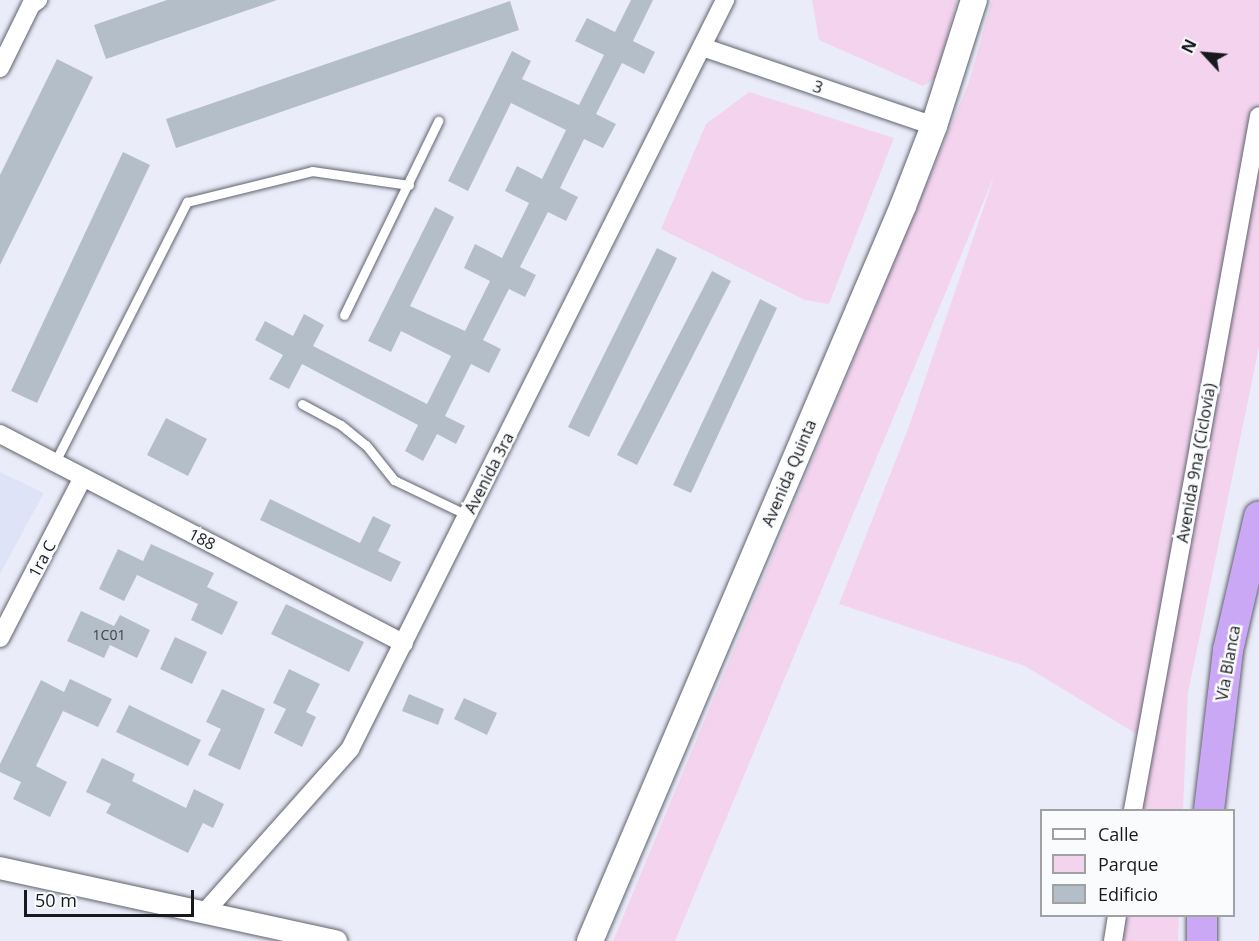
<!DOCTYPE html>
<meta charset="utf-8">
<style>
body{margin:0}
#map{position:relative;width:1259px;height:941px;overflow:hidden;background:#eaedf9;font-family:"Open Sans",sans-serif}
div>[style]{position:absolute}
.built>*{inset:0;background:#dfe3f7}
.green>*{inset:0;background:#f4d3ef}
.building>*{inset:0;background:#b4bec8}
.roads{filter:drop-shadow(0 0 2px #61636e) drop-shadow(0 0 2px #61636e)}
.service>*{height:9px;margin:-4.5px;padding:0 4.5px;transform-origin:4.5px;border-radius:4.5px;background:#fff}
.minor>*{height:18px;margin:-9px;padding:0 9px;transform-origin:9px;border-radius:9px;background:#fff}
.tertiary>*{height:22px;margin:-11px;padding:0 11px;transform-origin:11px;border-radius:11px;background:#fff}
.secondary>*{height:26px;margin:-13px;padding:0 13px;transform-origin:13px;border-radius:13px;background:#fff}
.trunk>*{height:30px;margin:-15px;padding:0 15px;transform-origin:15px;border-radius:15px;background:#caa8f6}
span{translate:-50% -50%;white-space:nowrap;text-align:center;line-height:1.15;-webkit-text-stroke:5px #fafbfd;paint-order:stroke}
.number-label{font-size:14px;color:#3f4248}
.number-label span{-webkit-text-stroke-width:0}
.street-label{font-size:16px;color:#18191d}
.legend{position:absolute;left:1040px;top:809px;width:195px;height:108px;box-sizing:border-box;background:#fafbfd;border:2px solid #a0a1a3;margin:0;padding:8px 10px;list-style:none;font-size:18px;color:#18191d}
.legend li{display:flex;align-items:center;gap:12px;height:30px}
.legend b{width:30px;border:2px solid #a0a1a3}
.north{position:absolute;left:1175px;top:24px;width:60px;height:60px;-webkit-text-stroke:4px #fafbfd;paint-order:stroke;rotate:296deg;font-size:16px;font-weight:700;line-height:24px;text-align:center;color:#18191d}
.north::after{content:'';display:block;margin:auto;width:21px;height:27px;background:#18191d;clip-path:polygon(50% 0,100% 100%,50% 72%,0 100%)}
.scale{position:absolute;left:24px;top:890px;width:170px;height:27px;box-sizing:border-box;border:3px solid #18191d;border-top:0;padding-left:8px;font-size:18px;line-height:21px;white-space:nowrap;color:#18191d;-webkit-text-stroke:4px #fafbfd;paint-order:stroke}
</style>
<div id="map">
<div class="built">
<i style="clip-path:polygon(0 472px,44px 493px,0 574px)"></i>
</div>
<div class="green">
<i style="clip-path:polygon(812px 0,957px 0,937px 77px,923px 86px,819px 40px)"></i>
<i style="clip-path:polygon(992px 0,1259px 0,1259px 347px,1188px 693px,1183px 810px,1136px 810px,1148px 741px,1025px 666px,839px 604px,908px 429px,995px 174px,675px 941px,613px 941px,969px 82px)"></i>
<i style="clip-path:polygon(749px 92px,894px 138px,829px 304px,805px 300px,661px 229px,706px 124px)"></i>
<i style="clip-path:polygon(1117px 916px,1179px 916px,1178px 941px,1113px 941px)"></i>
</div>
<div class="building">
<i style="clip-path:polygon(167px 0,277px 0,106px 59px,94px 25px)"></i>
<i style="clip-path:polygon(631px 0,653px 0,633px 41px,655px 52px,644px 74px,622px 63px,596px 114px,616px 124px,603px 148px,584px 139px,560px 188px,578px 197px,566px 221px,548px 212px,520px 267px,536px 275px,525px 297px,509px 289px,483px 340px,501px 349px,489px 373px,471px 364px,445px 416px,465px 426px,456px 444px,437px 434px,423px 461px,405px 451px,418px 425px,302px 364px,289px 389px,269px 379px,283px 355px,255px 340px,265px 321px,293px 336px,304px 314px,324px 325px,313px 346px,427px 404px,451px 356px,401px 331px,391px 352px,368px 341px,435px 207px,454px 217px,410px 306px,465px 331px,490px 281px,464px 268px,475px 244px,502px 258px,529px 203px,505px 191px,517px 166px,542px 179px,566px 130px,511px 103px,468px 191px,448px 181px,512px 51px,531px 61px,522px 79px,579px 105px,604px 55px,575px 41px,587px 18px,615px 32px)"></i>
<i style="clip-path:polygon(510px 1px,519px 30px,176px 148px,166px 119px)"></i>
<i style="clip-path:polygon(57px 59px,93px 77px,0 265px,0 175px)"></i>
<i style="clip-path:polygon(123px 152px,150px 165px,37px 403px,11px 391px)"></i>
<i style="clip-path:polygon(657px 248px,677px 258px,589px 437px,568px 427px)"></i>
<i style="clip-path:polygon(712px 271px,731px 281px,637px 465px,617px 455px)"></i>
<i style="clip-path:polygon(760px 299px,777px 308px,691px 493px,673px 485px)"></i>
<i style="clip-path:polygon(166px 418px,207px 439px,188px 476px,147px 455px)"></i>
<i style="clip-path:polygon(270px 499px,360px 543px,373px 516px,391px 525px,378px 551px,401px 562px,391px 582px,260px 520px)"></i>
<i style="clip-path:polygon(151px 544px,214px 573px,207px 587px,238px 602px,222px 635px,191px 620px,198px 604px,137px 575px,124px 601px,99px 589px,118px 549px,143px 561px)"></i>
<i style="clip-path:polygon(286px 604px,364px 642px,349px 672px,271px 634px)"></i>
<i style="clip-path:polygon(81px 611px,114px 626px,120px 615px,150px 630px,137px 658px,110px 645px,104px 658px,67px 641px)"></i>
<i style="clip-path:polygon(175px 637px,207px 652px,192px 684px,160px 669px)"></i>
<i style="clip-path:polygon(289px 669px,320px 684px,306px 712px,316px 717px,302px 747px,274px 733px,286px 709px,273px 703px)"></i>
<i style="clip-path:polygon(70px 679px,112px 699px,98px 727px,63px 711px,36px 766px,67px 782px,50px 817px,13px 799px,21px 782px,0 772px,0 764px,41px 680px,64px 692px)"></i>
<i style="clip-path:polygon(222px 689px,265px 709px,240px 770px,208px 755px,221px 729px,206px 722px)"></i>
<i style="clip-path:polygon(409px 694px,444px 709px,438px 725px,402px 711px)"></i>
<i style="clip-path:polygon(464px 698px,497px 713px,487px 735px,454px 719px)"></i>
<i style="clip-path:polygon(129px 705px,201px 740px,188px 766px,116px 732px)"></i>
<i style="clip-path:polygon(102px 758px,135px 774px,132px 781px,186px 808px,194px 789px,224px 804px,213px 828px,203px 823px,188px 853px,106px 813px,111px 804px,86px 792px)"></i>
</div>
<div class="roads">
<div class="service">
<i style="left:344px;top:315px;width:216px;rotate:-64.1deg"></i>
<i style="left:302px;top:404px;width:44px;rotate:28.3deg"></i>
<i style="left:341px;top:425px;width:32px;rotate:39deg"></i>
<i style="left:366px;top:445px;width:45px;rotate:51.3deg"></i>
<i style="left:394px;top:480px;width:81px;rotate:25.6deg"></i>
<i style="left:55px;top:462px;width:292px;rotate:-63.1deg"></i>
<i style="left:187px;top:202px;width:129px;rotate:-13.9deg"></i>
<i style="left:312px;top:171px;width:98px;rotate:8.2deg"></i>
</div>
<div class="minor">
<i style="left:702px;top:47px;width:245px;rotate:18.8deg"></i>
<i style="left:0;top:68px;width:70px;rotate:-63.8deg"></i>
<i style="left:31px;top:5px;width:9px;rotate:-36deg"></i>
<i style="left:0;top:434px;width:455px;rotate:27.4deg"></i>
<i style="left:0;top:638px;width:179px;rotate:-62.7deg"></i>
<i style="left:1133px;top:810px;width:705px;rotate:-79.71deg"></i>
<i style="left:204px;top:913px;width:220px;rotate:-48.3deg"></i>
<i style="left:350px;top:749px;width:838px;rotate:-63.4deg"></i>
<i style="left:1113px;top:941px;width:25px;rotate:-81deg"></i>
</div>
<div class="tertiary">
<i style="left:0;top:868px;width:344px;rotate:12.3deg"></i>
</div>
<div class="secondary">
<i style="left:590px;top:941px;width:799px;rotate:-66.93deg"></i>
<i style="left:903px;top:206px;width:86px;rotate:-68.8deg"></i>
<i style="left:934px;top:126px;width:132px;rotate:-72.4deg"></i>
</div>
<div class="trunk">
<i style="left:1209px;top:810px;width:161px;rotate:-83.2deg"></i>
<i style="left:1228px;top:650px;width:137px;rotate:-76.9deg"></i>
<i style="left:1202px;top:916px;width:25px;rotate:90deg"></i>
</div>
</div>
<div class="number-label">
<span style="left:109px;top:635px">1C01</span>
</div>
<div class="street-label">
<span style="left:818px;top:87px;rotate:19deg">3</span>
<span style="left:1196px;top:463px;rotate:-80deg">Avenida 9na (Ciclovía)</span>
<span style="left:489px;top:473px;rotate:-63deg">Avenida 3ra</span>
<span style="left:789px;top:473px;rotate:-67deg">Avenida Quinta</span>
<span style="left:202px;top:539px;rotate:27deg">188</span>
<span style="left:42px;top:559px;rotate:-62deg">1ra C</span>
<span style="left:1228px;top:663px;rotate:-80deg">Vía Blanca</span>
</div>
<ul class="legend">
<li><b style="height:8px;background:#fff"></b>Calle</li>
<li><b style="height:16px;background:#f4d3ef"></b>Parque</li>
<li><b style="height:16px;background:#b4bec8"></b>Edificio</li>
</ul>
<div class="north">N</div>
<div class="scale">50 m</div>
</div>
